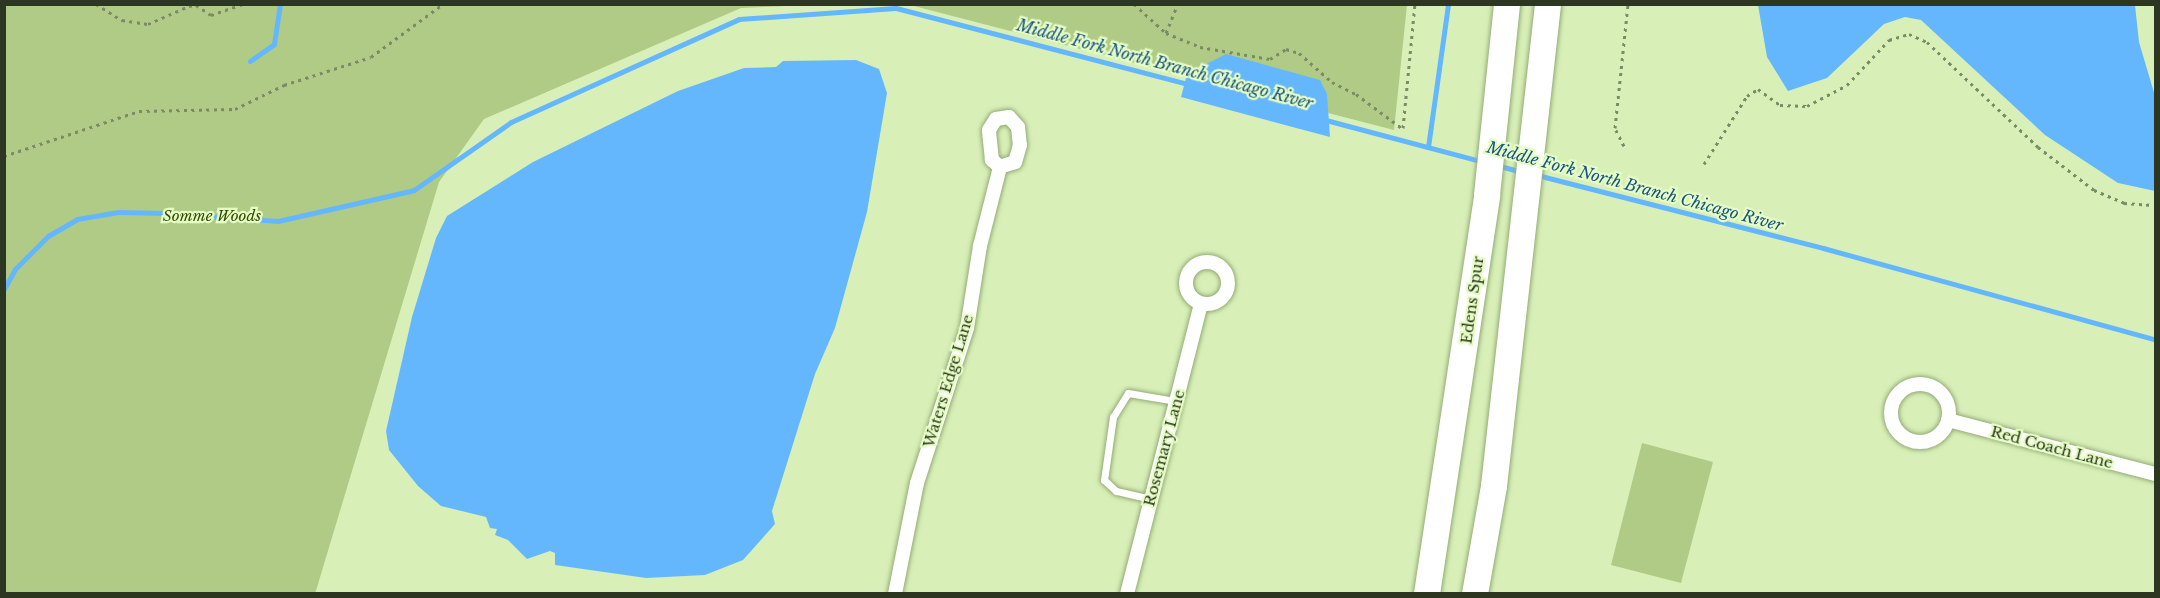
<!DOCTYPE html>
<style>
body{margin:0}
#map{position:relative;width:2160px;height:598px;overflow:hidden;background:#d8f0b8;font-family:"Libre Baskerville",serif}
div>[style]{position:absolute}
.green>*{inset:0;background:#afcb86}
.water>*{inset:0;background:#65b7fd}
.stream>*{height:5px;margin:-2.5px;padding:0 2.5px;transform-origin:2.5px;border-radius:2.5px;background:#65b7fd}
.path>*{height:3px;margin-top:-1.5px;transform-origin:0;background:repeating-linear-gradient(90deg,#7b8b65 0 3px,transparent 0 7.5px)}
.roads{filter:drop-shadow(0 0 2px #95ab76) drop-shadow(0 0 2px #95ab76)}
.lane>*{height:7px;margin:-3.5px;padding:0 3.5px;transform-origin:3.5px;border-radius:3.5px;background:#fff}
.street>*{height:14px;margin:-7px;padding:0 7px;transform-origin:7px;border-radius:7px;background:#fff}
.street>.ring{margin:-7px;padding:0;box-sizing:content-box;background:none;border:14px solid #fff;border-radius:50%}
.highway>*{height:26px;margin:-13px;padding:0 13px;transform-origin:13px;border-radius:13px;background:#fff}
span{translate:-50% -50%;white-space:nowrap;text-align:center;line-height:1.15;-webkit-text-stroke:4.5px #e5fdc4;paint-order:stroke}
.park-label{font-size:15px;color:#364c03;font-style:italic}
.street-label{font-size:15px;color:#2d3620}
.water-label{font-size:16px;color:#195381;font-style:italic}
.frame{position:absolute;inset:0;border:6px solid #2d3620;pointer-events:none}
</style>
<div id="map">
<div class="green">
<i style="clip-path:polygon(4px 5px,5px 4px,811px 5px,741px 8px,484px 119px,439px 182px,315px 594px,5px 593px)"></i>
<i style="clip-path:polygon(910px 5px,1407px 5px,1394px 130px)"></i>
<i style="clip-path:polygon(1642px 443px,1713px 462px,1681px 583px,1611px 565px)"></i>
</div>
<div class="water">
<i style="clip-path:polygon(1758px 5px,2135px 5px,2139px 42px,2155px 96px,2155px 191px,2118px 183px,2045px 135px,1921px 20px,1905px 17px,1884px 24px,1827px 78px,1788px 91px,1767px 57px)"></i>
<i style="clip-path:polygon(1226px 54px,1320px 80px,1327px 94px,1330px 137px,1181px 97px,1187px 74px)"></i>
<i style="clip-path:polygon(856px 60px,879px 69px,887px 93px,867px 212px,835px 328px,815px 374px,772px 511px,775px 524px,743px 560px,705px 575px,646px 578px,555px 565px,555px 553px,550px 551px,527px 559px,508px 540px,495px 535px,497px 529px,490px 528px,486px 517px,441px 506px,418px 486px,389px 450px,386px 431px,412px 317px,436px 238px,447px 216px,533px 162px,678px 91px,744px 68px,776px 67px,783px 61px)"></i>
</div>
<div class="stream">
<i style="left:250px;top:61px;width:29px;rotate:-35deg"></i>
<i style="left:274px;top:44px;width:40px;rotate:-81.5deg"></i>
<i style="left:1322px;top:119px;width:168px;rotate:14.9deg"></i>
<i style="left:1428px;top:147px;width:144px;rotate:-82deg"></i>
<i style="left:1496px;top:165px;width:27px;rotate:15deg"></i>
<i style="left:1537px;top:175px;width:295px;rotate:14.3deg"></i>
<i style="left:1823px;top:248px;width:345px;rotate:15.4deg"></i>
<i style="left:4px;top:289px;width:23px;rotate:-61deg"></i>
<i style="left:15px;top:269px;width:47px;rotate:-45deg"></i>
<i style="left:48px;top:236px;width:34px;rotate:-30deg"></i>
<i style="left:77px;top:219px;width:42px;rotate:-9.7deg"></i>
<i style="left:118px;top:212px;width:46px;rotate:1.2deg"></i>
<i style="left:164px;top:213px;width:114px;rotate:4deg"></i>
<i style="left:278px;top:221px;width:139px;rotate:-12.8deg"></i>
<i style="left:414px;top:190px;width:118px;rotate:-35deg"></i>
<i style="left:511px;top:122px;width:250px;rotate:-24.3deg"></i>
<i style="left:739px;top:19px;width:157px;rotate:-4deg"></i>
<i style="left:896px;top:8px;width:305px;rotate:14.6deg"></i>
</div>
<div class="path">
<i style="left:96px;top:4px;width:31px;rotate:32deg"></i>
<i style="left:122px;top:20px;width:26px;rotate:9deg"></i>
<i style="left:148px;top:24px;width:45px;rotate:-23.7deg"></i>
<i style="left:189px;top:6px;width:7px;rotate:-8deg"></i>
<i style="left:196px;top:5px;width:18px;rotate:34deg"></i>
<i style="left:211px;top:15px;width:34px;rotate:-19deg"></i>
<i style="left:1134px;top:4px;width:43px;rotate:42.2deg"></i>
<i style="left:1166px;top:33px;width:31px;rotate:-68deg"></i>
<i style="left:1166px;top:33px;width:37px;rotate:22deg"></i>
<i style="left:1200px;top:47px;width:71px;rotate:9.7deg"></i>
<i style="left:1270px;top:59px;width:19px;rotate:-32deg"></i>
<i style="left:1286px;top:49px;width:14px;rotate:17deg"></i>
<i style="left:1299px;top:53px;width:44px;rotate:41.3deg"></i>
<i style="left:1332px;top:82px;width:27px;rotate:27deg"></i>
<i style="left:1356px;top:94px;width:59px;rotate:36.7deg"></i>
<i style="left:1403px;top:128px;width:125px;rotate:-84.5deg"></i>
<i style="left:1624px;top:146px;width:20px;rotate:-117deg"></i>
<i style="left:1615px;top:128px;width:125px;rotate:-84deg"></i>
<i style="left:4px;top:156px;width:142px;rotate:-18.4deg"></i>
<i style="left:139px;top:111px;width:96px;rotate:-1.2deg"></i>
<i style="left:235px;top:109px;width:55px;rotate:-26.1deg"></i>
<i style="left:284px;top:85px;width:91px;rotate:-17.8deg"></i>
<i style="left:371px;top:57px;width:89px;rotate:-36.4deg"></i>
<i style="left:1704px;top:164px;width:80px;rotate:-57.7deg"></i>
<i style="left:1747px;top:96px;width:13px;rotate:-32deg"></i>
<i style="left:1758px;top:89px;width:27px;rotate:36deg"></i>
<i style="left:1780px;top:105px;width:27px;rotate:2deg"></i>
<i style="left:1807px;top:106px;width:45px;rotate:-27.7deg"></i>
<i style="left:1847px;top:85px;width:62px;rotate:-47deg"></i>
<i style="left:1889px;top:40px;width:21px;rotate:-17deg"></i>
<i style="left:1909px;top:34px;width:20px;rotate:24deg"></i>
<i style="left:1927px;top:42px;width:153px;rotate:43.4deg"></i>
<i style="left:2038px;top:147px;width:71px;rotate:37.5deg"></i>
<i style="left:2094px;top:190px;width:33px;rotate:23deg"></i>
<i style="left:2124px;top:203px;width:32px;rotate:4deg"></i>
</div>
<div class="roads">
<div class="lane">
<i style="left:1151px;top:499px;width:36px;rotate:-167deg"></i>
<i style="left:1116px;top:491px;width:16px;rotate:-137deg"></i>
<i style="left:1104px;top:480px;width:64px;rotate:-81.9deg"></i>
<i style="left:1113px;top:417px;width:28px;rotate:-58deg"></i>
<i style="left:1128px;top:393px;width:49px;rotate:9.5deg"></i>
</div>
<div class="street">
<i style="left:1009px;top:117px;width:13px;rotate:48deg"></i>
<i style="left:1018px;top:127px;width:18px;rotate:84deg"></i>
<i style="left:1020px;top:145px;width:18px;rotate:106deg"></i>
<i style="left:1015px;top:162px;width:16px;rotate:162deg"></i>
<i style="left:1000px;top:167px;width:11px;rotate:-139deg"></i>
<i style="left:992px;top:160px;width:30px;rotate:-96deg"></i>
<i style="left:989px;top:130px;width:13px;rotate:-58deg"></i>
<i style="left:996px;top:119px;width:13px;rotate:-9deg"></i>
<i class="ring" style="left:1186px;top:262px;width:28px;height:28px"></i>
<i class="ring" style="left:1891px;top:384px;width:44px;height:44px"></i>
<i style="left:1948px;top:420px;width:215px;rotate:14.6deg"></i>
<i style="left:895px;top:594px;width:113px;rotate:-78.8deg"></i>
<i style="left:917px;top:483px;width:163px;rotate:-72.1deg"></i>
<i style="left:967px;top:328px;width:83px;rotate:-81deg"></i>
<i style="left:980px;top:246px;width:81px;rotate:-75.8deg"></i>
<i style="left:1127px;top:594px;width:299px;rotate:-75.7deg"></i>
</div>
<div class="highway">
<i style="left:1427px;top:594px;width:403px;rotate:-81.4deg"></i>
<i style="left:1487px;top:195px;width:192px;rotate:-84deg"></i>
<i style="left:1475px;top:594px;width:110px;rotate:-80deg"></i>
<i style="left:1494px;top:486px;width:485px;rotate:-83.6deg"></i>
</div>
</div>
<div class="park-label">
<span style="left:212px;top:216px">Somme Woods</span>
</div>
<div class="street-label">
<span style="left:1472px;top:300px;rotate:-82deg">Edens Spur</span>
<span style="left:948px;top:381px;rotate:-73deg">Waters Edge Lane</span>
<span style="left:2052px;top:447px;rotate:15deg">Red Coach Lane</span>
<span style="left:1164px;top:448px;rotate:-75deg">Rosemary Lane</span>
</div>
<div class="water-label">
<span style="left:1165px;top:64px;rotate:15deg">Middle Fork North Branch Chicago River</span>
<span style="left:1635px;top:186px;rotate:15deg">Middle Fork North Branch Chicago River</span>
</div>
<div class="frame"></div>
</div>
